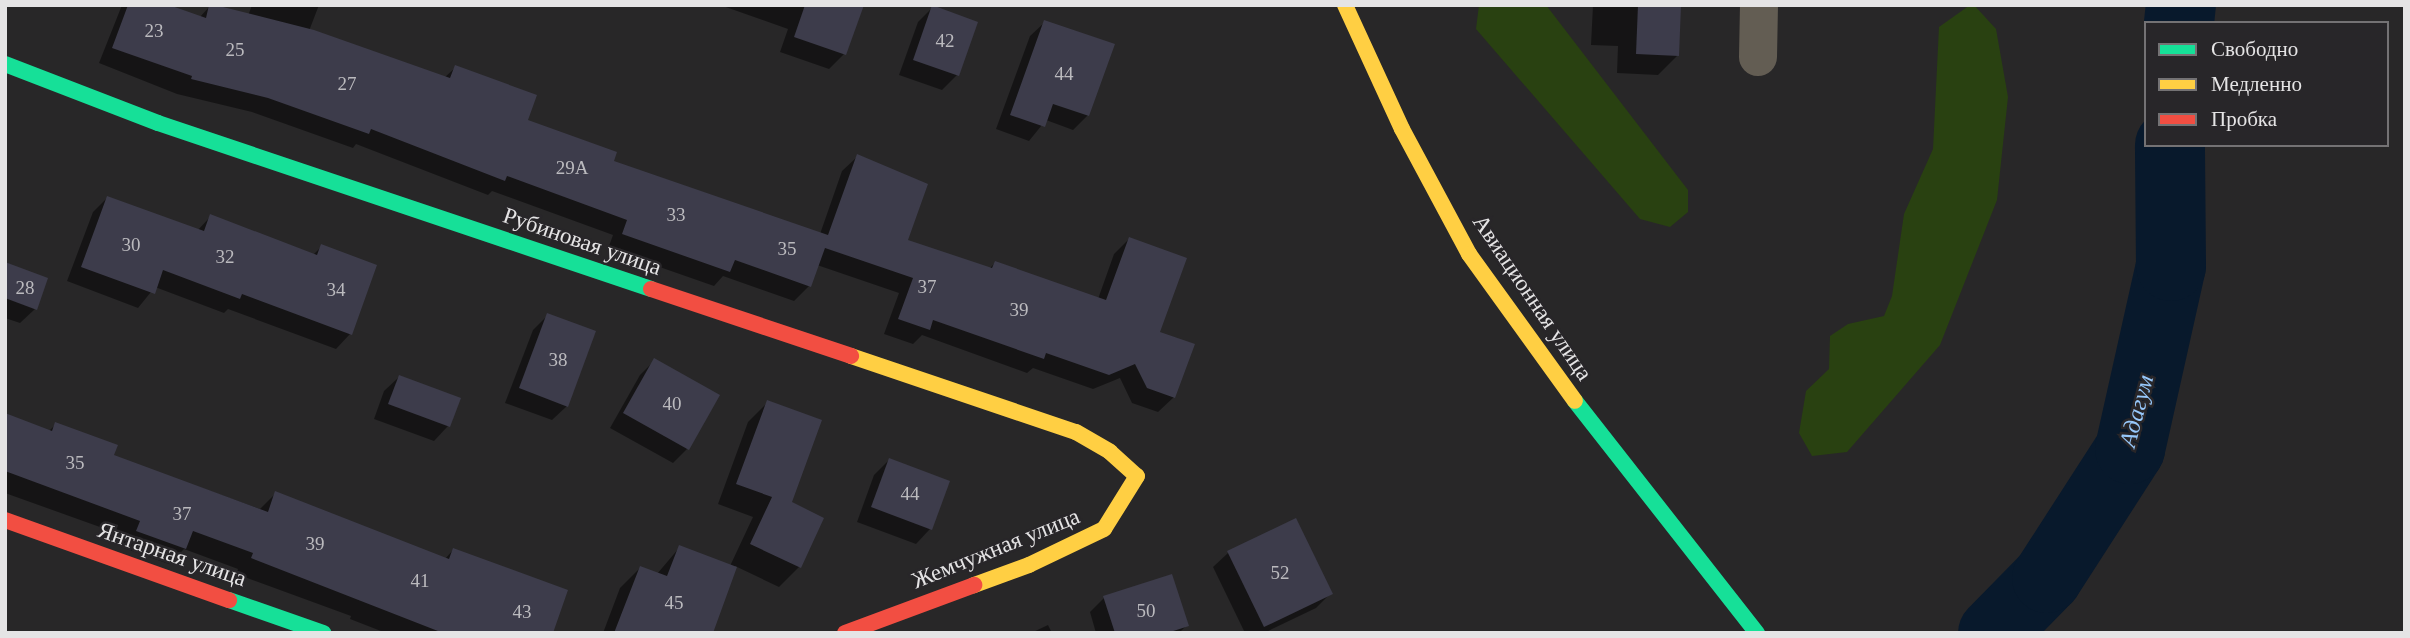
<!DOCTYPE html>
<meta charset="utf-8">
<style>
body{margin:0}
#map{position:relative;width:2410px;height:638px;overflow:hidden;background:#282728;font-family:Georgia,serif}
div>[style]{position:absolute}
.green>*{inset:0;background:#294111}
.shadow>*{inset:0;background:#0007}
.river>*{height:70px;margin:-35px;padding:0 35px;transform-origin:35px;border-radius:35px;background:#08192c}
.building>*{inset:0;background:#3d3c4b}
.street>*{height:38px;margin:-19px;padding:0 19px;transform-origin:19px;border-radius:19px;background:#635d53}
.fast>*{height:16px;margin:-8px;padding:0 8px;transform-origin:8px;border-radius:8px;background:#16e098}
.slow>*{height:16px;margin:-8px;padding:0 8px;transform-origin:8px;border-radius:8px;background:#ffcf43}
.jam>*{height:16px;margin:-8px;padding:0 8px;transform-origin:8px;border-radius:8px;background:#f24e42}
span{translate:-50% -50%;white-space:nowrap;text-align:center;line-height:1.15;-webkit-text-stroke:5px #282629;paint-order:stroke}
.number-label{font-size:19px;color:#bbbabe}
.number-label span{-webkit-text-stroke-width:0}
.street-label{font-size:23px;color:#e5e4e5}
.water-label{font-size:24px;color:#97c8fb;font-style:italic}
.frame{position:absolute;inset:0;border:7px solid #e5e4e5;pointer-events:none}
.legend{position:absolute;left:2144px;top:21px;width:245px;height:126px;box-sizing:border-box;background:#282629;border:2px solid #747274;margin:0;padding:9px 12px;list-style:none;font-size:21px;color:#e5e4e5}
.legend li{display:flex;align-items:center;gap:14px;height:35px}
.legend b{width:35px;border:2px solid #747274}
</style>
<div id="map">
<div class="green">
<i style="clip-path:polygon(1479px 5px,1546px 5px,1688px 190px,1688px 212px,1670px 227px,1640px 219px,1476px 29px)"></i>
<i style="clip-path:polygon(1970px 5px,1974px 5px,1996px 29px,2008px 97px,1997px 200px,1940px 345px,1847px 452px,1812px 456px,1799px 433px,1806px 391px,1829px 369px,1830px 336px,1848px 324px,1884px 316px,1892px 296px,1904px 214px,1933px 149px,1939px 27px)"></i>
</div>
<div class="shadow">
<i style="clip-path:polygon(122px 5px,164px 5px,199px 18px,210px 6px,248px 16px,252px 5px,319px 5px,309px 31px,444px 78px,456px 67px,526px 121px,612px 162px,820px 234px,842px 171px,858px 156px,906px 241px,989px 269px,995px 263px,1098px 299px,1114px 254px,1129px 239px,1174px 397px,1158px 412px,1132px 403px,1120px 378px,1093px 389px,1033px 368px,1027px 373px,922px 335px,913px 344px,884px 334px,899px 293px,817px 265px,809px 286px,794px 301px,723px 276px,714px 286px,608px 249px,613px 235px,492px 191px,488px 195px,356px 144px,353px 148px,252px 112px,177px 94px,99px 63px)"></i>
<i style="clip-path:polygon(720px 5px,862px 5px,844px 54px,829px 69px,780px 52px,788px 29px)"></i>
<i style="clip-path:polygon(1593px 5px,1680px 5px,1678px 55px,1658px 75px,1617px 73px,1618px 46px,1591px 45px)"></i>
<i style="clip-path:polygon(933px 7px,976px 23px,957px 75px,942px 90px,899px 75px,918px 22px)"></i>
<i style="clip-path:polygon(1045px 22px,1088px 115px,1073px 130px,1046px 120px,1029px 141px,996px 129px,1030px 36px)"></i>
<i style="clip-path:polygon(107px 198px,197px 231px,211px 216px,313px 255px,322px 246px,350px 334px,336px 349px,228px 309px,224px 313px,155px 287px,138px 308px,67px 281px,93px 212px)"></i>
<i style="clip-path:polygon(5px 264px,35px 309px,20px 323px,5px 318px)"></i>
<i style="clip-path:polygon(548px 315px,567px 406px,552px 420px,505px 403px,533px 330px)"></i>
<i style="clip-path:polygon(655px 360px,687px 449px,673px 463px,610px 428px,640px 375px)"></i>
<i style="clip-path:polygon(399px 377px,448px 426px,434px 441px,374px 419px,384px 391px)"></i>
<i style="clip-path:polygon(768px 402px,790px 503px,799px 567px,779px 587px,735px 566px,711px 633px,603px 633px,620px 588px,640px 568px,657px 574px,679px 548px,730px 566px,753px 517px,718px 504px,748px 422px)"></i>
<i style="clip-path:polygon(5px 415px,49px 431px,56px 424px,112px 456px,260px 509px,276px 493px,445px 559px,453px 550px,551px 633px,386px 633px,350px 619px,351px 616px,236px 574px,238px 569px,184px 549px,169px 564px,121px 547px,125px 536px,5px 493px)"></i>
<i style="clip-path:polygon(889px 460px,930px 529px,916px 544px,857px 522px,874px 475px)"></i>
<i style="clip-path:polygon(1295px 520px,1331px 593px,1316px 608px,1264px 633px,1245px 633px,1213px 567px,1228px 553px)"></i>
<i style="clip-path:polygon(1104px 598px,1187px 625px,1179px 633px,1096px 633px,1090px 612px)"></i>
<i style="clip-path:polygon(1048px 625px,1052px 633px,1031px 633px)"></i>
</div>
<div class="river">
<i style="left:2179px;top:23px;width:18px;rotate:-84deg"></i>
<i style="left:1993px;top:633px;width:77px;rotate:-45.5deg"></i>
<i style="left:2047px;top:578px;width:153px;rotate:-57.2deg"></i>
<i style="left:2130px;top:449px;width:188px;rotate:-77.4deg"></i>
<i style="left:2171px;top:266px;width:121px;rotate:-90.5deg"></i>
</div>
<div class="building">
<i style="clip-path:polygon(128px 5px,169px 5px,206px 18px,209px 5px,215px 5px,314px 30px,450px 78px,455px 65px,537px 95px,528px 120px,617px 152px,614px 161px,828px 235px,857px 154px,928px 184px,908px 240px,992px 268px,995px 261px,1106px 300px,1129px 237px,1187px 258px,1160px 332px,1195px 344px,1175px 398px,1147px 388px,1135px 364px,1109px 375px,1046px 353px,1044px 359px,933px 320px,930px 330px,898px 319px,913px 278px,825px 248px,811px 287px,735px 260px,730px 272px,622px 234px,627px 220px,507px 176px,505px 181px,371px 129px,369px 134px,268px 98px,191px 79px,192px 76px,112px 48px)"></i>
<i style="clip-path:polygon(805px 5px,864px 5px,846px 55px,794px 37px)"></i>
<i style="clip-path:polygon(932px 5px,978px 22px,959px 76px,913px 60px)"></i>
<i style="clip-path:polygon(1638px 5px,1681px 5px,1679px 56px,1636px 54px)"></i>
<i style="clip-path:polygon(1044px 20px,1115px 44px,1089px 116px,1053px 104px,1045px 127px,1010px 115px)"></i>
<i style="clip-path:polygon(107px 196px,204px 231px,210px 214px,317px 255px,321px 244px,377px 265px,352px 335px,242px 294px,240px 299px,163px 270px,155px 294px,81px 267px)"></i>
<i style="clip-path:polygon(5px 262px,48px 278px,37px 310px,5px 298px)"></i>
<i style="clip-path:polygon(547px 313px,596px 331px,568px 407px,519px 388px)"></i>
<i style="clip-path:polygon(654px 358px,720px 395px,689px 450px,623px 413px)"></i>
<i style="clip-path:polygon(399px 375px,461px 398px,450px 427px,388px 404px)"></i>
<i style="clip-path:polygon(767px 400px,822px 420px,792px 502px,824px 518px,801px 568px,750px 544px,772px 497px,736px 484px)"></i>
<i style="clip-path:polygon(5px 413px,52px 431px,55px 422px,118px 445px,114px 455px,268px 512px,275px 491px,449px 559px,453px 548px,568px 590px,553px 633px,443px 633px,251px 558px,253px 553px,193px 531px,186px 549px,136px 531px,140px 521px,5px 471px)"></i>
<i style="clip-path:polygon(889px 458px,950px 481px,932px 530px,871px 507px)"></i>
<i style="clip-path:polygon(1296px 518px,1333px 594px,1264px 627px,1227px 551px)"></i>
<i style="clip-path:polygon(679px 545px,737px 567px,713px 633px,614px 633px,640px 566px,667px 576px)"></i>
<i style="clip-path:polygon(1172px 574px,1189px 626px,1167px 633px,1115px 633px,1103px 596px)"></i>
</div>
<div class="street">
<i style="left:1758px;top:57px;width:52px;rotate:-88.9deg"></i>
</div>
<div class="fast">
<i style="left:5px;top:64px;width:164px;rotate:21.1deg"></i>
<i style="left:158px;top:123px;width:520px;rotate:18.61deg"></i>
<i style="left:1575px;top:401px;width:295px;rotate:51.9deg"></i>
<i style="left:229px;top:600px;width:100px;rotate:19.3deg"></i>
</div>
<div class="slow">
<i style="left:1345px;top:5px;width:136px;rotate:65.3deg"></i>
<i style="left:1402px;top:129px;width:142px;rotate:61.8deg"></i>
<i style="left:1469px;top:254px;width:181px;rotate:54.2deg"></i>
<i style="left:851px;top:356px;width:237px;rotate:18.7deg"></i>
<i style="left:1076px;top:432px;width:39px;rotate:30deg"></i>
<i style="left:1110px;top:452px;width:36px;rotate:42deg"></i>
<i style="left:1137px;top:476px;width:62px;rotate:121.9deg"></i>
<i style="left:1104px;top:529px;width:83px;rotate:154.4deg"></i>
<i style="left:1029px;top:565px;width:59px;rotate:160deg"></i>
</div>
<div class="jam">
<i style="left:651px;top:289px;width:211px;rotate:18.5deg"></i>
<i style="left:5px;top:520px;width:238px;rotate:19.7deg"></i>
<i style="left:845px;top:633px;width:138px;rotate:-20.4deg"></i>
</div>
<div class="number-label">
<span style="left:154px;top:31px">23</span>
<span style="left:945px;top:41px">42</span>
<span style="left:235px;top:50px">25</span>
<span style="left:1064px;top:74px">44</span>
<span style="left:347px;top:84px">27</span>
<span style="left:572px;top:168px">29А</span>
<span style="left:676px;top:215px">33</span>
<span style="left:131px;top:245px">30</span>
<span style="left:787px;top:249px">35</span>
<span style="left:225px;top:257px">32</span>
<span style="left:927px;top:287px">37</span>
<span style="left:25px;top:288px">28</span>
<span style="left:336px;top:290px">34</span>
<span style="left:1019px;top:310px">39</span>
<span style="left:558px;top:360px">38</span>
<span style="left:672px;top:404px">40</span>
<span style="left:75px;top:463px">35</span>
<span style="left:910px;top:494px">44</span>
<span style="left:182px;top:514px">37</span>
<span style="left:315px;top:544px">39</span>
<span style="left:1280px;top:573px">52</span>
<span style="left:420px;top:581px">41</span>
<span style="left:674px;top:603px">45</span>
<span style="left:1146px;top:611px">50</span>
<span style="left:522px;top:612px">43</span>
</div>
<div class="street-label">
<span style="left:582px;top:242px;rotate:19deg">Рубиновая улица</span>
<span style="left:1532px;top:298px;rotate:56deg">Авиационная улица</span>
<span style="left:996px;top:549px;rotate:-22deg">Жемчужная улица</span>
<span style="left:172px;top:555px;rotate:19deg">Янтарная улица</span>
</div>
<div class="water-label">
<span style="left:2137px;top:411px;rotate:-75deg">Адагум</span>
</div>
<div class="frame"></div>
<ul class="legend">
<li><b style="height:9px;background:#16e098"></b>Свободно</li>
<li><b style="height:9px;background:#ffcf43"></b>Медленно</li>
<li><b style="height:9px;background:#f24e42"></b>Пробка</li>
</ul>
</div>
